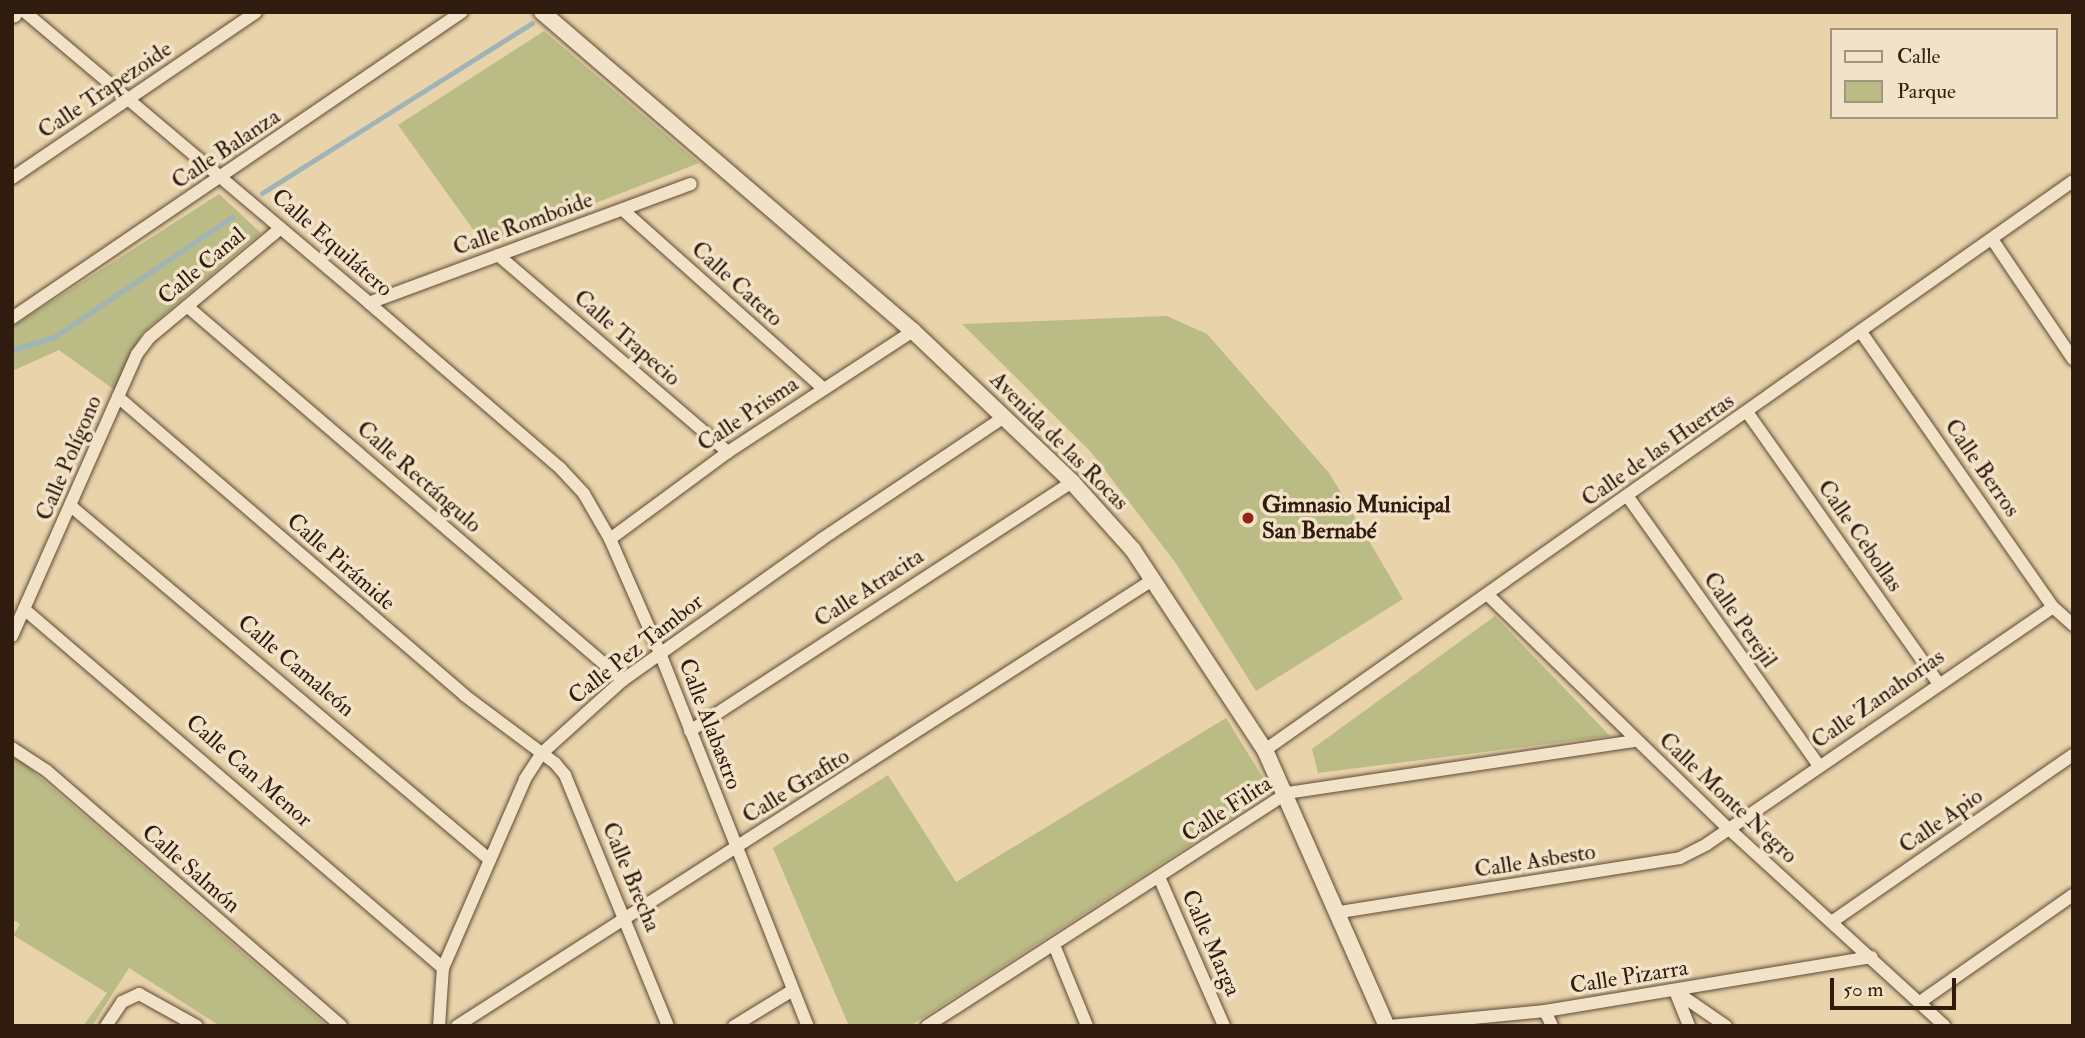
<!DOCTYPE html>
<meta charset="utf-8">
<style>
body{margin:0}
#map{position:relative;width:2085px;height:1038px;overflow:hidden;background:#e9d3ab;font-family:"IM FELL Double Pica",serif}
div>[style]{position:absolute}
.green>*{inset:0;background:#bbbb86}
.stream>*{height:5px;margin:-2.5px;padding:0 2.5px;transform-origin:2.5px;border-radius:2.5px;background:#9eb4b6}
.roads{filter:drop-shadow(0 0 2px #5e4a35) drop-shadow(0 0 2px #5e4a35)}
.minor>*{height:12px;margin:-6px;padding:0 6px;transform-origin:6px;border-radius:6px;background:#f1e2c8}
.tertiary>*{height:16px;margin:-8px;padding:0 8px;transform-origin:8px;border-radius:8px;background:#f1e2c8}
.secondary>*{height:19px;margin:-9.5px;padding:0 9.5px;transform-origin:9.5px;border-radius:9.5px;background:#f1e2c8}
.dots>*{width:19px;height:19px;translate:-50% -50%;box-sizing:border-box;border:4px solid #f1e2c8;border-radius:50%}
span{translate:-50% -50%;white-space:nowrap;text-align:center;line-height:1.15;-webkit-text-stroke:7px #f1e2c8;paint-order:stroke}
.street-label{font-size:23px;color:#301c0e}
.poi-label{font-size:23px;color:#301c0e;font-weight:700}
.left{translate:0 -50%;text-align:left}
.frame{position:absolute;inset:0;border:14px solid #301c0e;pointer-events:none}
.legend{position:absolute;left:1830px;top:28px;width:228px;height:91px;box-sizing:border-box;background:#f1e2c8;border:2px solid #a4937e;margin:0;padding:9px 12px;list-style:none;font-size:21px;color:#301c0e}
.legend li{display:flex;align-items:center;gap:14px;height:35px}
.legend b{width:35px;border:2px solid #a4937e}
.scale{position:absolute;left:1830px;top:978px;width:126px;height:32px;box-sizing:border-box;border:4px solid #301c0e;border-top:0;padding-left:9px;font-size:21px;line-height:24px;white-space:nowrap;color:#301c0e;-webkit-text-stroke:5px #f1e2c8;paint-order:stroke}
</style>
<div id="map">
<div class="green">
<i style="clip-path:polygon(544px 31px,699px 163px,485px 246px,398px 125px)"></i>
<i style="clip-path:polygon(219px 194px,261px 233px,142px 333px,116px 391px,59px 350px,12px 371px,12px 327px)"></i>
<i style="clip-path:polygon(1167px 316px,1207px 334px,1330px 474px,1403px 599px,1256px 691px,1175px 562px,1091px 452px,962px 324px)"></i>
<i style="clip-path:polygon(1495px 616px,1610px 736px,1318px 773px,1312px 749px)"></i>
<i style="clip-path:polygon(1226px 718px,1272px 792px,910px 1026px,849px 1026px,773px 848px,888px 775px,956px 882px)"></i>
<i style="clip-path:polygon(12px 755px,20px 760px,327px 1026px,220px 1026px,129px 968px,92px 1026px,83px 1026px,107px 993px,13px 935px,20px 924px,12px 919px)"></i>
</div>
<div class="stream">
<i style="left:262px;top:193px;width:319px;rotate:-32.2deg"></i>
<i style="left:12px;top:350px;width:44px;rotate:-17.2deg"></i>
<i style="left:54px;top:337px;width:215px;rotate:-34deg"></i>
</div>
<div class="roads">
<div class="minor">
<i style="left:25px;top:12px;width:451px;rotate:40.2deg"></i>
<i style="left:369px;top:303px;width:254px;rotate:40.8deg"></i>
<i style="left:561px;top:469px;width:34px;rotate:47deg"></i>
<i style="left:584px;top:494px;width:52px;rotate:60deg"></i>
<i style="left:610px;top:539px;width:124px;rotate:66.3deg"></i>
<i style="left:660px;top:653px;width:401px;rotate:68.4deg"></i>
<i style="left:12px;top:178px;width:295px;rotate:-34.2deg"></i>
<i style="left:623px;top:210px;width:269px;rotate:41.7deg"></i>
<i style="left:1992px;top:239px;width:145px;rotate:56deg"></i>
<i style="left:498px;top:255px;width:303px;rotate:40.6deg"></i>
<i style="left:369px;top:303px;width:343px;rotate:-20.3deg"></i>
<i style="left:188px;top:307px;width:573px;rotate:40.61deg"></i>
<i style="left:12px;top:318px;width:544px;rotate:-34.22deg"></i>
<i style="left:1861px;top:332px;width:335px;rotate:55.1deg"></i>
<i style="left:2053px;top:607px;width:27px;rotate:42deg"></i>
<i style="left:118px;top:397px;width:457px;rotate:40.7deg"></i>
<i style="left:464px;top:695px;width:114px;rotate:36.8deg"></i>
<i style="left:555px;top:763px;width:16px;rotate:50deg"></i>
<i style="left:565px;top:775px;width:271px;rotate:67.7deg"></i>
<i style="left:1747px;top:412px;width:332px;rotate:54.8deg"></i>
<i style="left:1628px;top:497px;width:330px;rotate:54.6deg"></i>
<i style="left:72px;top:507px;width:547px;rotate:40.18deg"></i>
<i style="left:610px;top:539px;width:147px;rotate:-36.4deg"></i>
<i style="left:728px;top:452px;width:221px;rotate:-33.2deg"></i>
<i style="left:1488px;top:595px;width:336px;rotate:44.2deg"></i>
<i style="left:1729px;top:829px;width:292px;rotate:42.4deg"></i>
<i style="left:24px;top:609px;width:552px;rotate:40.59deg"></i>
<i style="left:12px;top:636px;width:308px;rotate:-66.1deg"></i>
<i style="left:137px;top:354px;width:21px;rotate:-53deg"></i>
<i style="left:150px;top:337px;width:170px;rotate:-39.8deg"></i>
<i style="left:690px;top:731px;width:456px;rotate:-33.1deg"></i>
<i style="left:12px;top:748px;width:42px;rotate:33.3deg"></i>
<i style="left:47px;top:771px;width:389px;rotate:40.9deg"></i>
<i style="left:1265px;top:750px;width:988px;rotate:-35.15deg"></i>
<i style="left:1159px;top:877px;width:163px;rotate:66.4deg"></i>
<i style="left:1340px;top:912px;width:344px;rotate:-9deg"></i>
<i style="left:1680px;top:858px;width:30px;rotate:-27deg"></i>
<i style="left:1707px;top:844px;width:419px;rotate:-34.4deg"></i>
<i style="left:1833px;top:921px;width:292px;rotate:-34.7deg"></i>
<i style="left:1054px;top:945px;width:87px;rotate:67.8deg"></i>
<i style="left:1675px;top:991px;width:62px;rotate:34.5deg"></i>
<i style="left:1675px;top:991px;width:38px;rotate:68deg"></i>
<i style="left:1920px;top:1002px;width:187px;rotate:-35deg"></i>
<i style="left:1545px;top:1011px;width:17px;rotate:65deg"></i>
<i style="left:106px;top:1026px;width:29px;rotate:-56deg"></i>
<i style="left:122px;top:1002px;width:19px;rotate:-25deg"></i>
<i style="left:139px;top:994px;width:66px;rotate:28.9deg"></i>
<i style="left:439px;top:1026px;width:58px;rotate:-86.1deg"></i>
<i style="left:443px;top:968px;width:206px;rotate:-66.5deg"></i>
<i style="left:525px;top:779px;width:30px;rotate:-57deg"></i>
<i style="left:541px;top:754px;width:110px;rotate:-42.1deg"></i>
<i style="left:623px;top:680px;width:244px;rotate:-35.3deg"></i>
<i style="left:822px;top:539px;width:219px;rotate:-33.8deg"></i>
<i style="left:457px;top:1026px;width:828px;rotate:-32.67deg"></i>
<i style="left:734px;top:1026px;width:69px;rotate:-31.4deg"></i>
<i style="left:927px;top:1026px;width:429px;rotate:-32.9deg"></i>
<i style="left:1287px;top:793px;width:353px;rotate:-8.5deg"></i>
<i style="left:1390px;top:1026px;width:156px;rotate:-5.5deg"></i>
<i style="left:1545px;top:1011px;width:331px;rotate:-9.4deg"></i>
</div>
<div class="tertiary">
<i style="left:542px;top:12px;width:489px;rotate:40.7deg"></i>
<i style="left:913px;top:331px;width:219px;rotate:43.5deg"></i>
<i style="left:1072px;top:482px;width:91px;rotate:48.1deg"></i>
<i style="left:1133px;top:550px;width:240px;rotate:56.6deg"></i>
<i style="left:1265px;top:750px;width:302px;rotate:66.2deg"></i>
</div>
<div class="secondary">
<i style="left:12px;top:13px;width:1px;rotate:-45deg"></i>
</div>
</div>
<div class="dots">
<i style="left:1248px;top:518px;background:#8f2418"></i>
</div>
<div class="street-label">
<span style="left:105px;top:90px;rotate:-34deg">Calle Trapezoide</span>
<span style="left:226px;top:149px;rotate:-34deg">Calle Balanza</span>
<span style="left:523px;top:224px;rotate:-20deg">Calle Romboide</span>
<span style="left:332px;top:243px;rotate:41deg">Calle Equilátero</span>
<span style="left:202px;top:266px;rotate:-40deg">Calle Canal</span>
<span style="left:737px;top:284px;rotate:42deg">Calle Cateto</span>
<span style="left:627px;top:338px;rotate:41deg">Calle Trapecio</span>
<span style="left:748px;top:414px;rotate:-34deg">Calle Prisma</span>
<span style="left:1059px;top:441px;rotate:45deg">Avenida de las Rocas</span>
<span style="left:1658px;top:450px;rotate:-35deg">Calle de las Huertas</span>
<span style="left:69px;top:458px;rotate:-67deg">Calle Polígono</span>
<span style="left:1982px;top:468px;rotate:55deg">Calle Berros</span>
<span style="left:419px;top:477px;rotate:41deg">Calle Rectángulo</span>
<span style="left:1860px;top:536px;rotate:55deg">Calle Cebollas</span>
<span style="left:341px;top:562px;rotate:41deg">Calle Pirámide</span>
<span style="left:869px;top:588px;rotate:-33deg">Calle Atracita</span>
<span style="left:1740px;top:620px;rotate:55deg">Calle Perejil</span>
<span style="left:636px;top:649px;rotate:-38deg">Calle Pez Tambor</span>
<span style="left:296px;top:666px;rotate:40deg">Calle Camaleón</span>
<span style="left:1878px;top:699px;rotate:-35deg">Calle Zanahorias</span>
<span style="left:710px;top:724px;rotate:69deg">Calle Alabastro</span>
<span style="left:249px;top:771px;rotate:41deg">Calle Can Menor</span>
<span style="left:796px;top:786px;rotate:-32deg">Calle Grafito</span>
<span style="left:1728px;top:798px;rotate:43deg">Calle Monte Negro</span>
<span style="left:1227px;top:809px;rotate:-33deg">Calle Filita</span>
<span style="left:1941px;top:821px;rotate:-35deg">Calle Apio</span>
<span style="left:1535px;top:861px;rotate:-9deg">Calle Asbesto</span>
<span style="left:191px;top:869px;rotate:41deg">Calle Salmón</span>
<span style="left:631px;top:877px;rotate:67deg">Calle Brecha</span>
<span style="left:1211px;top:943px;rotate:66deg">Calle Marga</span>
<span style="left:1629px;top:977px;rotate:-9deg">Calle Pizarra</span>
</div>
<div class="poi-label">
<span class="left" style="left:1262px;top:518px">Gimnasio Municipal<br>San Bernabé</span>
</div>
<div class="frame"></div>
<ul class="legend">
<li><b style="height:9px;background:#f1e2c8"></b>Calle</li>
<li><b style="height:19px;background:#bbbb86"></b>Parque</li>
</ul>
<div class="scale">50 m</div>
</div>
